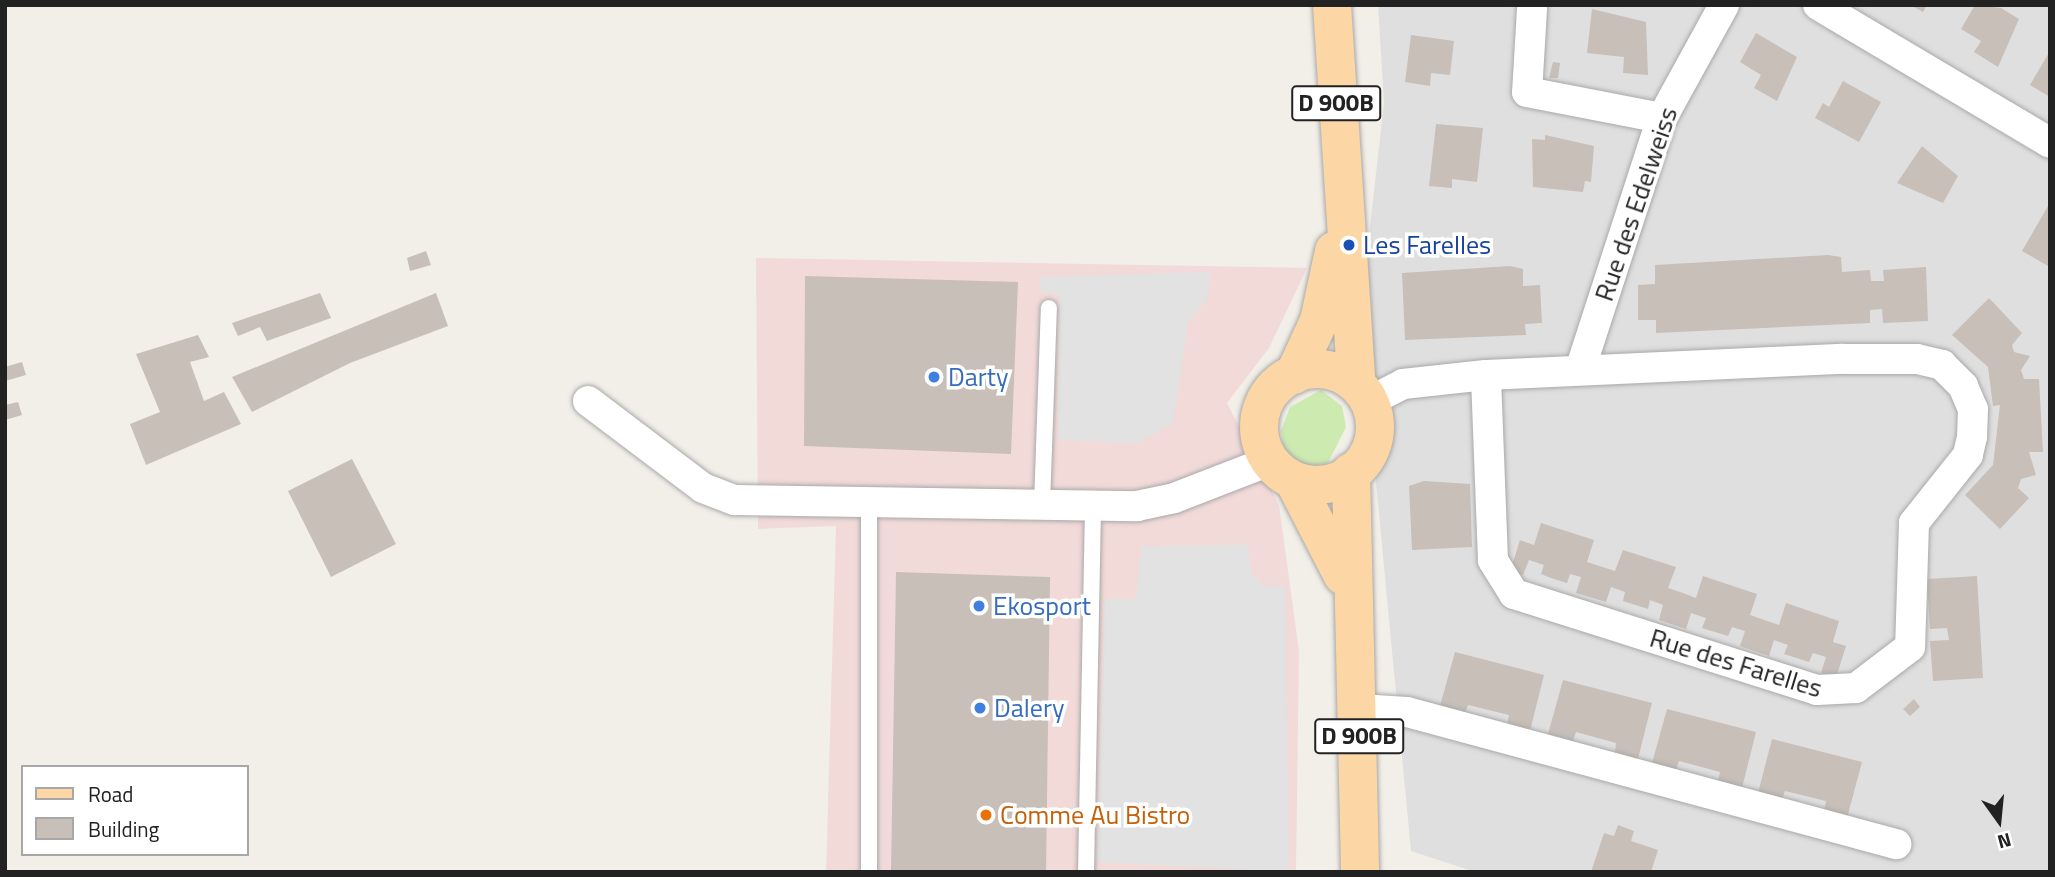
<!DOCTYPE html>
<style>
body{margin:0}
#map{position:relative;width:2055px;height:877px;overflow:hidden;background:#f2efe9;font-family:"Titillium Web",sans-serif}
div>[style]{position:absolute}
.residential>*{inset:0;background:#e0dfdf}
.commercial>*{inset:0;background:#f2dad9}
.grass>*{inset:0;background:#cdebb0}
.parking>*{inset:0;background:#e2e2e2}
.building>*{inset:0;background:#c7bfb8}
.roads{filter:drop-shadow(0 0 2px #a9a9a9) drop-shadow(0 0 2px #a9a9a9)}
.lane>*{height:16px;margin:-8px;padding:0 8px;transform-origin:8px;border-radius:8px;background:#fff}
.street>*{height:30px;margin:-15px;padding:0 15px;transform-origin:15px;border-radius:15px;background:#fff}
.primary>*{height:38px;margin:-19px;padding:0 19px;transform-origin:19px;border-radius:19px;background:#fcd6a4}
.primary>.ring{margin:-19px;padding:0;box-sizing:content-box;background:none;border:38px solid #fcd6a4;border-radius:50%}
.dots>*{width:19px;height:19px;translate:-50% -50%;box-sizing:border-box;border:4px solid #fff;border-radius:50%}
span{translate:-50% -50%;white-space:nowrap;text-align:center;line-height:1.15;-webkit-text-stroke:7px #fff;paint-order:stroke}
.shield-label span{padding:2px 5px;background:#fff;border:2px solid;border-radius:5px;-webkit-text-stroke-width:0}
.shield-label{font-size:24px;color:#222;font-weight:700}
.street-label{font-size:26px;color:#222}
.transit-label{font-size:26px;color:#164399}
.left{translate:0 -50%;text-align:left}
.shop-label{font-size:26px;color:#366cbe}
.food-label{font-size:26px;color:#c56008}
.frame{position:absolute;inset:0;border:7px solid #222;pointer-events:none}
.legend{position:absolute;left:21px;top:765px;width:228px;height:91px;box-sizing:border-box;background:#fff;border:2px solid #a7a7a7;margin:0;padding:9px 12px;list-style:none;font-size:21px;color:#222}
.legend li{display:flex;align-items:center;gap:14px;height:35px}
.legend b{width:35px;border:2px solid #a7a7a7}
.north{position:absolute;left:1964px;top:786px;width:70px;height:70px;-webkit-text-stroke:5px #fff;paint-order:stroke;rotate:165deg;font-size:19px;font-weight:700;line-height:28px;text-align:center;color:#222}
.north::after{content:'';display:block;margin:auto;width:24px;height:32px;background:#222;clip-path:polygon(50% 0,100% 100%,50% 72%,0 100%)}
</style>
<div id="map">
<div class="residential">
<i style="clip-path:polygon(1378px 5px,2050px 5px,2050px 872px,1475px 872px,1411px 851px,1360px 314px,1384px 103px)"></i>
</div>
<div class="commercial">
<i style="clip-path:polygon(756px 258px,1307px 268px,1269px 348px,1227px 403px,1279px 505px,1299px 651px,1296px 872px,826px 872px,836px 526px,758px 529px)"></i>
</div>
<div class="grass">
<i style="clip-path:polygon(1321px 390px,1342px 406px,1346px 427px,1328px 463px,1300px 471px,1285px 457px,1281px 431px,1290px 407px)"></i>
</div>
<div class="parking">
<i style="clip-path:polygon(1210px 272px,1208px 298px,1188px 322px,1173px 423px,1138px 443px,1058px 440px,1059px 295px,1041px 292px,1039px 277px)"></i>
<i style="clip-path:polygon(1248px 545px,1251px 572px,1264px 586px,1285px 587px,1289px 872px,1097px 862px,1105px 599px,1136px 599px,1141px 546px)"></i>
</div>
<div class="building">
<i style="clip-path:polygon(1910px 5px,1927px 5px,1923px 12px)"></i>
<i style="clip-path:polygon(1975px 5px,2001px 8px,2019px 19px,1998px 67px,1974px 52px,1981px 41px,1961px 29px)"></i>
<i style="clip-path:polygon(1592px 9px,1646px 22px,1648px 75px,1623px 73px,1624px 57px,1587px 53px)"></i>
<i style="clip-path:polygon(1756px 33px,1797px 57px,1777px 101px,1754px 88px,1761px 75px,1740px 62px)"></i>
<i style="clip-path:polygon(1411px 35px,1454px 41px,1450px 75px,1431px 73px,1430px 86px,1405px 82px)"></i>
<i style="clip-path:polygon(2050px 51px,2050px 97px,2030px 85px)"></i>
<i style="clip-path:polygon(1553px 62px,1560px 63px,1558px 78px,1549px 78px)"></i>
<i style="clip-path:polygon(1843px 81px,1881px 102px,1859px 142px,1815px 118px,1823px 103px,1829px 107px)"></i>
<i style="clip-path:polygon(1436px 124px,1483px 128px,1477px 182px,1452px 179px,1452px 188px,1429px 186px)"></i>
<i style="clip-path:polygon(1545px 135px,1594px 146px,1591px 182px,1585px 181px,1583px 192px,1533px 187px,1532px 139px,1545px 140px)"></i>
<i style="clip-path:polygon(1922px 146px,1958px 176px,1943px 203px,1897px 183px)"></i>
<i style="clip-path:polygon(2048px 206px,2050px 207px,2050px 267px,2022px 251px)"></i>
<i style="clip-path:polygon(426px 251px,431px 265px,410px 271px,407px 258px)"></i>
<i style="clip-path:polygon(1828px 255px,1841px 257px,1842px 272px,1870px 270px,1871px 281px,1884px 281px,1883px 270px,1926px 267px,1928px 321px,1883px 323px,1882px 309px,1870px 310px,1870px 323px,1656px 333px,1656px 320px,1638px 320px,1638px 285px,1655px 284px,1655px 265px)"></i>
<i style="clip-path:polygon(1510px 266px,1523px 269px,1523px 286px,1540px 285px,1542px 323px,1525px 324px,1526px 335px,1405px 340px,1402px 273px)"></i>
<i style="clip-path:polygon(805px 276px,1018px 282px,1011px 454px,804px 446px)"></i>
<i style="clip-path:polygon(320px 293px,331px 318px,267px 341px,260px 327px,238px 336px,232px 323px)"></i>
<i style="clip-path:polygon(436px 293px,448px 326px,350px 363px,252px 412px,232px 377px)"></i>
<i style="clip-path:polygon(1989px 298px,2022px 333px,2012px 345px,2014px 352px,2030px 356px,2021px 370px,2024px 379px,2039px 379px,2043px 452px,2029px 452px,2036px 475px,2021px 479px,2018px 488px,2029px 498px,2000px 529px,1965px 495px,1993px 465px,2000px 405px,1993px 406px,1988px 367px,1952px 335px)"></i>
<i style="clip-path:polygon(198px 335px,209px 357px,190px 362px,204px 401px,224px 392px,241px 424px,146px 465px,130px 424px,160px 412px,136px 354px)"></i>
<i style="clip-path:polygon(22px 362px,26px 375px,5px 381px,5px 367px)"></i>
<i style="clip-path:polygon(18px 402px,22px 415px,5px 420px,5px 405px)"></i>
<i style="clip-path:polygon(352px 459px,396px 544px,331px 577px,288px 491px)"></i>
<i style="clip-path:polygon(1424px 481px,1470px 484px,1472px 547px,1412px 550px,1409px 486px)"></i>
<i style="clip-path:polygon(1541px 523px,1594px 540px,1587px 562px,1615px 571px,1623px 550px,1676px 567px,1668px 588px,1683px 593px,1696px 598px,1703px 576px,1757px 594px,1750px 615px,1779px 625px,1786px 603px,1839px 621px,1833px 642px,1846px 646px,1836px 678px,1821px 673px,1826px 657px,1813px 653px,1809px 662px,1784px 654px,1788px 645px,1774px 640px,1769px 656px,1740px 646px,1745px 631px,1732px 627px,1728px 636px,1702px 628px,1706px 618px,1691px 613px,1686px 629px,1659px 620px,1663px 605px,1650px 600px,1648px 609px,1623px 601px,1625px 592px,1611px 587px,1606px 602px,1576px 593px,1581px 577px,1570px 574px,1567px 583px,1551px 578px,1541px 574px,1544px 565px,1529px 560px,1523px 575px,1510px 572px,1520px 540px,1534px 545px)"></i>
<i style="clip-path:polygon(896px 572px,1050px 577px,1046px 872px,891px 872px)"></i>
<i style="clip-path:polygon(1977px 576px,1983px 678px,1933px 681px,1930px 641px,1949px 640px,1947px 628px,1930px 629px,1927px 579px)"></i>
<i style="clip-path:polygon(1455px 652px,1544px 675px,1530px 731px,1507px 725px,1509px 715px,1468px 705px,1465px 713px,1440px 706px)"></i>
<i style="clip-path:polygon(1563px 680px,1652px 703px,1638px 759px,1615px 753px,1616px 743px,1576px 732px,1573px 741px,1548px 734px)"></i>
<i style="clip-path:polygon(1914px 699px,1920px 707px,1910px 716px,1903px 709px)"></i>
<i style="clip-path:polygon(1667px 709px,1756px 732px,1742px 788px,1718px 782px,1720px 772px,1679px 761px,1676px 770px,1652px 763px)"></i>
<i style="clip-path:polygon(1772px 739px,1862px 762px,1847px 818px,1824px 812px,1826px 801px,1785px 791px,1782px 800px,1758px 793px)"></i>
<i style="clip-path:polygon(1618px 825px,1634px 831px,1631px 841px,1658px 850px,1651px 872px,1591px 872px,1604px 833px,1614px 836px)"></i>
</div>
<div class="roads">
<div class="lane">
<i style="left:869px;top:502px;width:370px;rotate:90deg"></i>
<i style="left:1042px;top:505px;width:197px;rotate:-88deg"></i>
<i style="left:1086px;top:872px;width:365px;rotate:-88.9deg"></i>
</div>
<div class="street">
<i style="left:1818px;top:5px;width:270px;rotate:30.7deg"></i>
<i style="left:1532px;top:9px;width:83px;rotate:93.4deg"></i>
<i style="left:1527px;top:92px;width:137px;rotate:10.9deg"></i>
<i style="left:1580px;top:370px;width:265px;rotate:-72deg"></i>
<i style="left:1662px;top:118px;width:129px;rotate:-61.2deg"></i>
<i style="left:588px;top:401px;width:144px;rotate:37.1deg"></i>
<i style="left:703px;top:488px;width:34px;rotate:21deg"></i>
<i style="left:735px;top:500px;width:402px;rotate:0.9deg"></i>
<i style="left:1137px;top:506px;width:38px;rotate:-12deg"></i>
<i style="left:1174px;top:498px;width:100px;rotate:-21.2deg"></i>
<i style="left:1370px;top:401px;width:37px;rotate:-27deg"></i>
<i style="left:1403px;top:384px;width:83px;rotate:-6.2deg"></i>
<i style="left:1486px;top:375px;width:357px;rotate:-2.6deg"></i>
<i style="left:1843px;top:359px;width:74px"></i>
<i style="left:1917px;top:359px;width:26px;rotate:13deg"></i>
<i style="left:1942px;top:365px;width:30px;rotate:45deg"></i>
<i style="left:1963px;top:386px;width:25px;rotate:67deg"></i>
<i style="left:1973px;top:409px;width:28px;rotate:92deg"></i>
<i style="left:1972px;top:437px;width:18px;rotate:103deg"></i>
<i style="left:1968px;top:455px;width:87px;rotate:128.5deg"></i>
<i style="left:1914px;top:523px;width:124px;rotate:91.8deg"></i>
<i style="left:1910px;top:647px;width:68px;rotate:142.8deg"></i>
<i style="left:1856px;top:688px;width:39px;rotate:177deg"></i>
<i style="left:1817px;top:690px;width:318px;rotate:-162.4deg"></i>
<i style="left:1514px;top:594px;width:40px;rotate:-122deg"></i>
<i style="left:1493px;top:560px;width:185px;rotate:-92.2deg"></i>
<i style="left:1359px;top:709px;width:48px;rotate:3.6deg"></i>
<i style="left:1407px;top:712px;width:507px;rotate:15.11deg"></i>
</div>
<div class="primary">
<i style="left:1332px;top:5px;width:376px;rotate:86.3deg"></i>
<i class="ring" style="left:1259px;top:369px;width:78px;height:78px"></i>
<i style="left:1294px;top:375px;width:60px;rotate:-65.2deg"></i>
<i style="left:1319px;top:321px;width:72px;rotate:-77.9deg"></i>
<i style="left:1351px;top:472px;width:400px;rotate:88.7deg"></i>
<i style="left:1296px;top:485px;width:102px;rotate:62.7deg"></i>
</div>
</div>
<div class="dots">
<i style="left:1349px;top:245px;background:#1a4fb4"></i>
<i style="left:934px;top:377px;background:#3f7fe0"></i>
<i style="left:979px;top:606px;background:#3f7fe0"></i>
<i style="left:980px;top:708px;background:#3f7fe0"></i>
<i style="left:986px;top:815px;background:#e8710a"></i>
</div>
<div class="shield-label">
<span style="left:1336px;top:103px">D 900B</span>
<span style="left:1359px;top:736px">D 900B</span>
</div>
<div class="street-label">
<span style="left:1636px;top:204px;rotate:-71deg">Rue des Edelweiss</span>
<span style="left:1736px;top:663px;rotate:17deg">Rue des Farelles</span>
</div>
<div class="transit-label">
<span class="left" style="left:1363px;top:245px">Les Farelles</span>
</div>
<div class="shop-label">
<span class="left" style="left:948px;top:377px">Darty</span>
<span class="left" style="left:993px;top:606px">Ekosport</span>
<span class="left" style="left:994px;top:708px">Dalery</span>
</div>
<div class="food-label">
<span class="left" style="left:1000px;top:815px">Comme Au Bistro</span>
</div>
<div class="frame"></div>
<ul class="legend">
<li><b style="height:9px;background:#fcd6a4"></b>Road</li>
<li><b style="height:19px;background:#c7bfb8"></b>Building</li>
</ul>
<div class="north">N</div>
</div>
